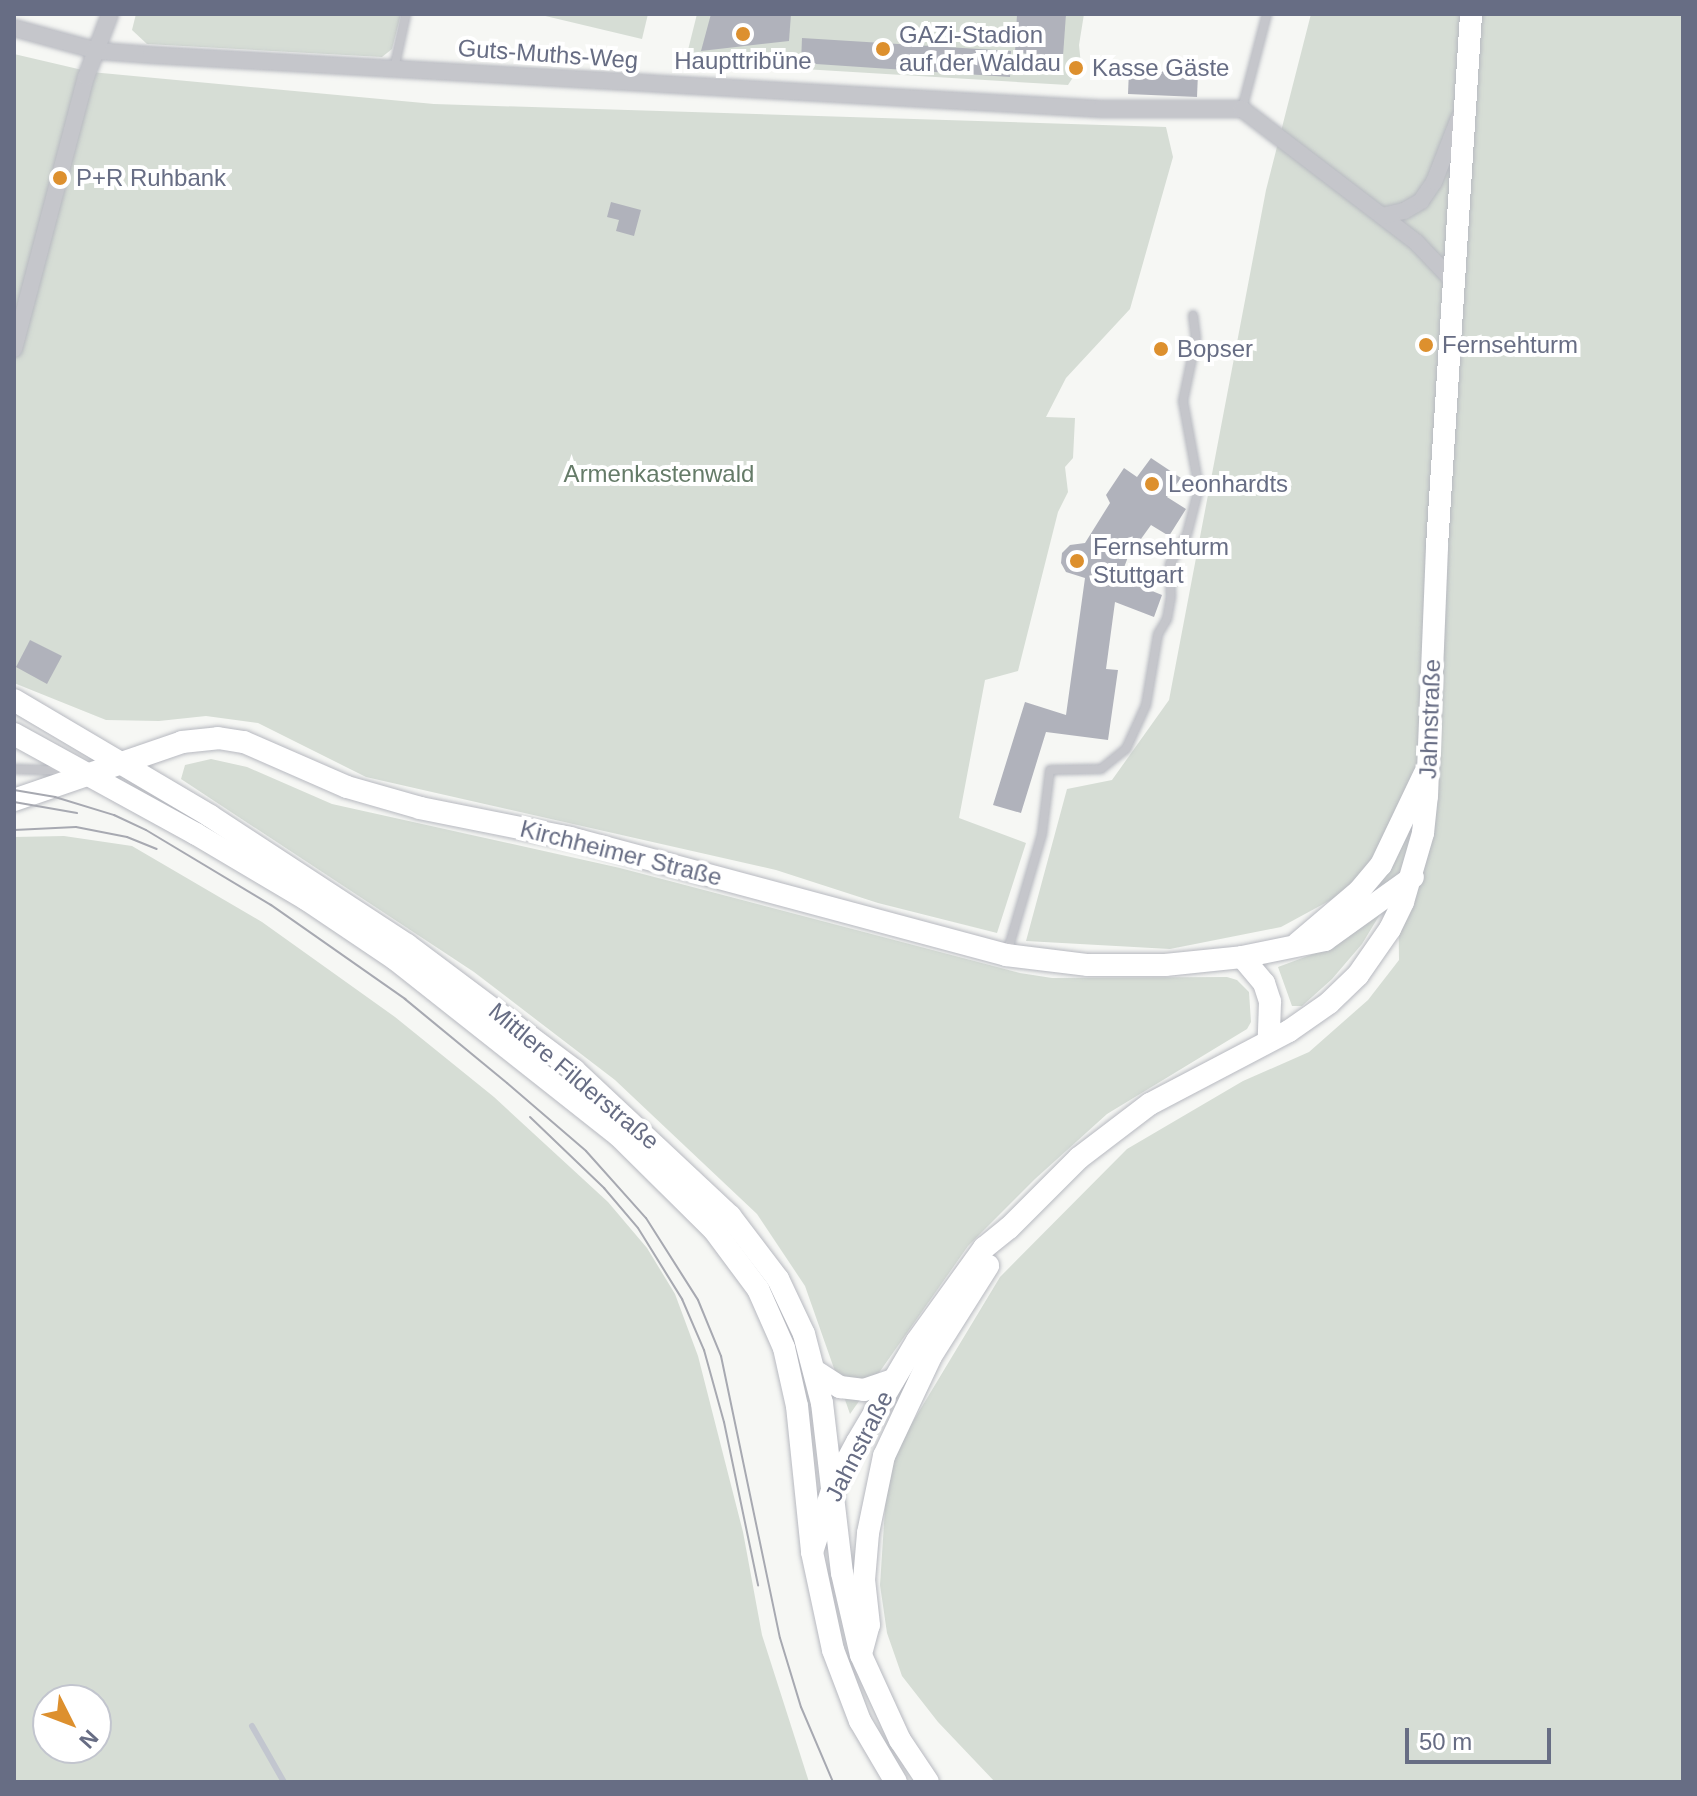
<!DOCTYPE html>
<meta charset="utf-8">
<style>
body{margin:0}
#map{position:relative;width:1697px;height:1796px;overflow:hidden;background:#f6f7f4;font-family:Arial,sans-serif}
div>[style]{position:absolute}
.green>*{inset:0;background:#d6ddd5}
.stream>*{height:6px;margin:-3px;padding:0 3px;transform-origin:3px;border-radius:3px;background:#c2c6cf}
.building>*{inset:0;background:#b0b2bb}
.roads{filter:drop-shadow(0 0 2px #b7b9c0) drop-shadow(0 0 2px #b7b9c0)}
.service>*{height:8px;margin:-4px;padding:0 4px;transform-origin:4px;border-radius:4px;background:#c5c6cb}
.minor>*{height:16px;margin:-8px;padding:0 8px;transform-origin:8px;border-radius:8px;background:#c5c6cb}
.secondary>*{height:22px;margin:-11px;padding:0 11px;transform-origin:11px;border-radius:11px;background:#fff}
.tram>*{height:2px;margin:-1px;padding:0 1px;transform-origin:1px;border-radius:1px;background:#a7a9b1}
.dots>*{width:22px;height:22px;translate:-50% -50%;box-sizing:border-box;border:4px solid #fff;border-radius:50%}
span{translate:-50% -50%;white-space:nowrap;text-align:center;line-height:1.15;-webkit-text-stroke:8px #fff;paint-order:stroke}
.poi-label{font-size:24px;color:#676d84}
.left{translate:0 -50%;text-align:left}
.street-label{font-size:24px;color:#676d84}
.park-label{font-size:24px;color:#657b68}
.frame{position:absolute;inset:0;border:16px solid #676d84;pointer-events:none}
.north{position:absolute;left:32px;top:1684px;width:80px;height:80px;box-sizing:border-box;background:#fff;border:2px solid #c2c5ce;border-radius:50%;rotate:132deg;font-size:22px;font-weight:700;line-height:32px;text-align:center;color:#676d84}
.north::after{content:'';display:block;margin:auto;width:28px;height:36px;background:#dd902e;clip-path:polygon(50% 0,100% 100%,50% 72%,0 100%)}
.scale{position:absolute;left:1405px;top:1728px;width:146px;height:36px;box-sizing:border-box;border:4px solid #676d84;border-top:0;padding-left:10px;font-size:24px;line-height:28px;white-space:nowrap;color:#676d84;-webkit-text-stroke:6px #fff;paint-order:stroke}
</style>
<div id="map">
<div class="green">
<i style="clip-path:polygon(136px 14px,401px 14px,392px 49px,382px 57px,147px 44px,132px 30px)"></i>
<i style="clip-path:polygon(537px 14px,648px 14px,642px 39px)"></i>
<i style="clip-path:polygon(697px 14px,1084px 14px,1079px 45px,1081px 65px,1068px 85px,685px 62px)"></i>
<i style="clip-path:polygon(1311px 14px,1683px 14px,1683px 1782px,995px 1782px,938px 1722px,902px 1676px,887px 1633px,880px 1585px,888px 1463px,1000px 1277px,1127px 1149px,1243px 1081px,1309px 1052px,1368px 1000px,1399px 960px,1398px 881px,1340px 895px,1281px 927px,1170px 949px,1026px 941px,1067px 789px,1112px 780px,1169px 700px,1266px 190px)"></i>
<i style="clip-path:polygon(14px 54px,91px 72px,434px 104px,1166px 127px,1173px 157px,1130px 309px,1066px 378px,1046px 417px,1075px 418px,1073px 458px,1065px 467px,1068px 492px,1058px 512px,1018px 671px,985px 680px,959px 818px,1026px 843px,997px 933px,878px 903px,776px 870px,366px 777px,258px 723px,206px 716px,159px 721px,106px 720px,14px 683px)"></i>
<i style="clip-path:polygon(211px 759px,247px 767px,332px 804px,620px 868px,1020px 973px,1052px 978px,1227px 977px,1237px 980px,1249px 992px,1251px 1022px,1247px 1029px,1107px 1114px,1035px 1179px,968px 1246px,850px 1414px,805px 1286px,757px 1214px,615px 1080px,474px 972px,181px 779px,185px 765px)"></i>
<i style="clip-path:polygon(evenodd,64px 836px,132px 846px,262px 922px,395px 1017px,494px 1097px,608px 1202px,647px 1248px,675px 1294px,698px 1356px,743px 1532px,762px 1635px,809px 1782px,14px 1782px,14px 837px,64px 836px,48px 1700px,96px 1700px,96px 1748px,48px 1748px,48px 1700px)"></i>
<i style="clip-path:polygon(1382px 911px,1362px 944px,1332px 979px,1302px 1006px,1292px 1006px,1278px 967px,1324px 950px)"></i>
</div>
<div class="stream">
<i style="left:252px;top:1726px;width:64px;rotate:60.3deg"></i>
</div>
<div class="building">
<i style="clip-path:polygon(711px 14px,791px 14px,789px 41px,701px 51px)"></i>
<i style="clip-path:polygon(1017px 14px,1066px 14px,1063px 56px,1015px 53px)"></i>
<i style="clip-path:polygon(802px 38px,1011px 51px,1010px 77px,801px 63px)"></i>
<i style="clip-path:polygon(1129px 70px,1198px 73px,1197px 97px,1128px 94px)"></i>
<i style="clip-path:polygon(611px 202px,641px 210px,634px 236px,616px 231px,619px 220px,607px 217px)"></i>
<i style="clip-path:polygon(1151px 458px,1181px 478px,1167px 497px,1186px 509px,1169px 536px,1151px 525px,1128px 557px,1120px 578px,1162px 595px,1154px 617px,1115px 602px,1106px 669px,1118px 670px,1108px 740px,1046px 732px,1021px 813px,993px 805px,1025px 702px,1066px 715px,1085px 578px,1066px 572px,1061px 563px,1062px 553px,1070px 545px,1085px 543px,1110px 503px,1106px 495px,1124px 468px,1137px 477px)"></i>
<i style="clip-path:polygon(30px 640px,62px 656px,47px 684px,16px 667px)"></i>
</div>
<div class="roads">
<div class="service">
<i style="left:394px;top:69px;width:56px;rotate:-77.7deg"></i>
<i style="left:1242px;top:109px;width:98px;rotate:-75.3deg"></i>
<i style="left:14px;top:769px;width:53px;rotate:2.2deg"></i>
<i style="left:1007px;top:953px;width:124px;rotate:-73.6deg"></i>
<i style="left:1042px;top:834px;width:64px;rotate:-82.9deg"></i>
<i style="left:1050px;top:770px;width:51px;rotate:-1.1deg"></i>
<i style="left:1101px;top:769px;width:32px;rotate:-39deg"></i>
<i style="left:1126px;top:749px;width:48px;rotate:-65.6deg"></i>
<i style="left:1146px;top:705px;width:72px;rotate:-80.4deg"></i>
<i style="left:1158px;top:634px;width:17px;rotate:-59deg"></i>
<i style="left:1167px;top:619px;width:22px;rotate:-80deg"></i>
<i style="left:1171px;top:597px;width:33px;rotate:-92deg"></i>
<i style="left:1170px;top:564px;width:34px;rotate:-60deg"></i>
<i style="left:1187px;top:534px;width:48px;rotate:-75.4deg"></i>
<i style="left:1199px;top:488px;width:88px;rotate:-100.4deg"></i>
<i style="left:1183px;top:401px;width:63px;rotate:-78.2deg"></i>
<i style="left:1196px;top:339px;width:24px;rotate:-97deg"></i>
</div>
<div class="minor">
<i style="left:14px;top:28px;width:87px;rotate:15.3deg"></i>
<i style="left:98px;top:51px;width:53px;rotate:4.3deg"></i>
<i style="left:151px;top:55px;width:952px;rotate:3.25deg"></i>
<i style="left:1101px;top:109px;width:141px"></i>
<i style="left:1242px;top:109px;width:219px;rotate:37.4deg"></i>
<i style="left:1416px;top:242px;width:58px;rotate:46.4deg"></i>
<i style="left:1382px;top:216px;width:23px;rotate:-13deg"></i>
<i style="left:1404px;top:211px;width:20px;rotate:-30deg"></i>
<i style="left:1421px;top:201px;width:23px;rotate:-56deg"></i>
<i style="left:1434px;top:182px;width:69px;rotate:-68.7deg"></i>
<i style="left:14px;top:349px;width:281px;rotate:-75.2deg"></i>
<i style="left:86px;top:77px;width:67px;rotate:-69.1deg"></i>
</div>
<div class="secondary">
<i style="left:14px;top:700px;width:228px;rotate:30.6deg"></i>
<i style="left:210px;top:816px;width:235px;rotate:33.2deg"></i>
<i style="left:407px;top:945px;width:209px;rotate:36.8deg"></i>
<i style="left:574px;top:1070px;width:214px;rotate:43.1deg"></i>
<i style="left:730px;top:1216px;width:79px;rotate:52.7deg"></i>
<i style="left:778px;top:1279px;width:61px;rotate:64.7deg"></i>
<i style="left:804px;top:1334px;width:71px;rotate:75.4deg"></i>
<i style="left:822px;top:1403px;width:171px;rotate:83.3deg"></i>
<i style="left:842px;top:1573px;width:84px;rotate:77deg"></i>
<i style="left:861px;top:1655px;width:94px;rotate:65.4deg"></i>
<i style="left:900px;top:1740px;width:50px;rotate:56.3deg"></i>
<i style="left:14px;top:734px;width:208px;rotate:28.8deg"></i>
<i style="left:196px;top:834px;width:128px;rotate:30.6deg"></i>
<i style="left:306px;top:899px;width:107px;rotate:34deg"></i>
<i style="left:395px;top:959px;width:284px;rotate:38.3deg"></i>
<i style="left:618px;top:1135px;width:135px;rotate:44.7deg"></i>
<i style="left:714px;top:1230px;width:74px;rotate:53.3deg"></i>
<i style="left:758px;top:1289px;width:64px;rotate:66.2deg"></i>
<i style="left:784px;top:1348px;width:59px;rotate:77.4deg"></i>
<i style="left:797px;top:1406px;width:147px;rotate:84.1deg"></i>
<i style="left:812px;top:1552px;width:100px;rotate:77.9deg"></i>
<i style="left:833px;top:1650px;width:76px;rotate:69.2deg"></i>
<i style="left:860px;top:1721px;width:71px;rotate:59.5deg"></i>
<i style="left:14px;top:800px;width:178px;rotate:-19deg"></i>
<i style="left:182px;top:742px;width:36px;rotate:-6deg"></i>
<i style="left:218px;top:738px;width:26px;rotate:9deg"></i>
<i style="left:244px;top:742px;width:112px;rotate:23.6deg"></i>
<i style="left:347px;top:787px;width:76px;rotate:16deg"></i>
<i style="left:420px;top:808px;width:153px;rotate:11.3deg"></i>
<i style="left:570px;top:838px;width:451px;rotate:15deg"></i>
<i style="left:1006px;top:955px;width:83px;rotate:7deg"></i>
<i style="left:1088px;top:965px;width:77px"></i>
<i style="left:1165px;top:965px;width:77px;rotate:-5.9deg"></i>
<i style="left:1242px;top:957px;width:85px;rotate:-11.6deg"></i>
<i style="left:1325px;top:940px;width:108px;rotate:-35.6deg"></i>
<i style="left:1298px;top:943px;width:80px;rotate:-40.4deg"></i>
<i style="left:1359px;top:891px;width:34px;rotate:-50deg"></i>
<i style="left:1381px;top:865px;width:100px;rotate:-64.5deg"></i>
<i style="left:1242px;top:957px;width:34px;rotate:50deg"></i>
<i style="left:1264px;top:983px;width:20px;rotate:72deg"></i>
<i style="left:1270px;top:1002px;width:38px;rotate:92deg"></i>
<i style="left:815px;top:1371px;width:30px;rotate:33deg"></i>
<i style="left:840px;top:1387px;width:24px;rotate:7deg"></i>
<i style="left:864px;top:1390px;width:31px;rotate:-19deg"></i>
<i style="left:812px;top:1552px;width:68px;rotate:-72.1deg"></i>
<i style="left:833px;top:1487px;width:51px;rotate:-61.9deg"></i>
<i style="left:857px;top:1442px;width:117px;rotate:-59.3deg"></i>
<i style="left:917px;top:1341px;width:115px;rotate:-54.2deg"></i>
<i style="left:984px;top:1248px;width:32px;rotate:-39deg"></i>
<i style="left:1009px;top:1228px;width:99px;rotate:-45deg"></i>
<i style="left:1079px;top:1158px;width:89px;rotate:-37.3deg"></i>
<i style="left:1150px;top:1104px;width:157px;rotate:-27.7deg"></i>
<i style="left:1289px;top:1031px;width:49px;rotate:-35deg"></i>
<i style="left:1329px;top:1003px;width:40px;rotate:-44deg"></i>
<i style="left:1358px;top:975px;width:56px;rotate:-55.2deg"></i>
<i style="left:1390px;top:929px;width:30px;rotate:-64deg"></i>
<i style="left:1403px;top:902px;width:72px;rotate:-73.8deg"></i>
<i style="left:1423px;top:833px;width:37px;rotate:-84deg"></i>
<i style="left:1427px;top:796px;width:250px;rotate:-87.7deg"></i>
<i style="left:1437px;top:546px;width:533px;rotate:-86.34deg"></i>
<i style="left:861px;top:1654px;width:30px;rotate:-75deg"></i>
<i style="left:869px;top:1625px;width:45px;rotate:-96.3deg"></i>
<i style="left:864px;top:1580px;width:47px;rotate:-85.1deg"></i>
<i style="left:868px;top:1533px;width:79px;rotate:-78.3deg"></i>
<i style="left:884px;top:1456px;width:110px;rotate:-64.8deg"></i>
<i style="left:931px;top:1356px;width:107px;rotate:-57.7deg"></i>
</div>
</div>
<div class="tram">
<i style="left:14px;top:790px;width:42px;rotate:9.7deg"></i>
<i style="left:55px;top:797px;width:62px;rotate:17deg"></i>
<i style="left:114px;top:815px;width:35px;rotate:25deg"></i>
<i style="left:146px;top:830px;width:146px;rotate:31deg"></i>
<i style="left:271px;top:905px;width:164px;rotate:35deg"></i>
<i style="left:405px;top:999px;width:132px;rotate:39.5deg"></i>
<i style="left:507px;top:1083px;width:104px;rotate:40.7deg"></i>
<i style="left:586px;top:1151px;width:90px;rotate:48.2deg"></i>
<i style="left:646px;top:1218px;width:97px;rotate:57.6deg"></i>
<i style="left:698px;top:1300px;width:61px;rotate:67.7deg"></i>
<i style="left:721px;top:1356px;width:288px;rotate:78.2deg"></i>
<i style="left:780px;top:1638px;width:72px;rotate:73.1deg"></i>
<i style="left:801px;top:1707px;width:82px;rotate:66.9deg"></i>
<i style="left:14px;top:802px;width:64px;rotate:9.9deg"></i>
<i style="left:14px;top:830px;width:62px;rotate:-2.8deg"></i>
<i style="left:76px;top:827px;width:52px;rotate:11.1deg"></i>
<i style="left:127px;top:837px;width:32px;rotate:22deg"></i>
<i style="left:530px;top:1117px;width:103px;rotate:43.8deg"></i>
<i style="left:604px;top:1188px;width:52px;rotate:49.6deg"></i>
<i style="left:638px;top:1228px;width:84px;rotate:58.2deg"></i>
<i style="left:682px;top:1299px;width:56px;rotate:66.7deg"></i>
<i style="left:704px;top:1350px;width:75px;rotate:74.5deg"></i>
<i style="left:724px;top:1422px;width:167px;rotate:78.2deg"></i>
</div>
<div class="dots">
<i style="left:743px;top:34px;background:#dd902e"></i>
<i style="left:883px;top:49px;background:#dd902e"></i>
<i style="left:1076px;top:68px;background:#dd902e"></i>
<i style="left:60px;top:178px;background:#dd902e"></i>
<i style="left:1426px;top:345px;background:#dd902e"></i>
<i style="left:1161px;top:349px;background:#dd902e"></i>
<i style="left:1152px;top:484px;background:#dd902e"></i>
<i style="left:1077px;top:561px;background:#dd902e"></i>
</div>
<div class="poi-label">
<span class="left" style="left:899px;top:49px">GAZi-Stadion<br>auf der Waldau</span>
<span style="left:743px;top:61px">Haupttribüne</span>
<span class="left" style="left:1092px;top:68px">Kasse Gäste</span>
<span class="left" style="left:76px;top:178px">P+R Ruhbank</span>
<span class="left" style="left:1442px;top:345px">Fernsehturm</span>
<span class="left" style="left:1177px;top:349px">Bopser</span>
<span class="left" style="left:1168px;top:484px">Leonhardts</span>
<span class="left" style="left:1093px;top:561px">Fernsehturm<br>Stuttgart</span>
</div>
<div class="street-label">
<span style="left:548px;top:54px;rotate:4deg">Guts-Muths-Weg</span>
<span style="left:1430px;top:719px;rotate:-88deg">Jahnstraße</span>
<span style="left:621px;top:853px;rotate:14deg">Kirchheimer Straße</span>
<span style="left:574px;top:1076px;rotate:40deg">Mittlere Filderstraße</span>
<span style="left:859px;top:1446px;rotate:-63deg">Jahnstraße</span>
</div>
<div class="park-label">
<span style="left:659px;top:474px">Armenkastenwald</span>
</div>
<div class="frame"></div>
<div class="north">N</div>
<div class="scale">50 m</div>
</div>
